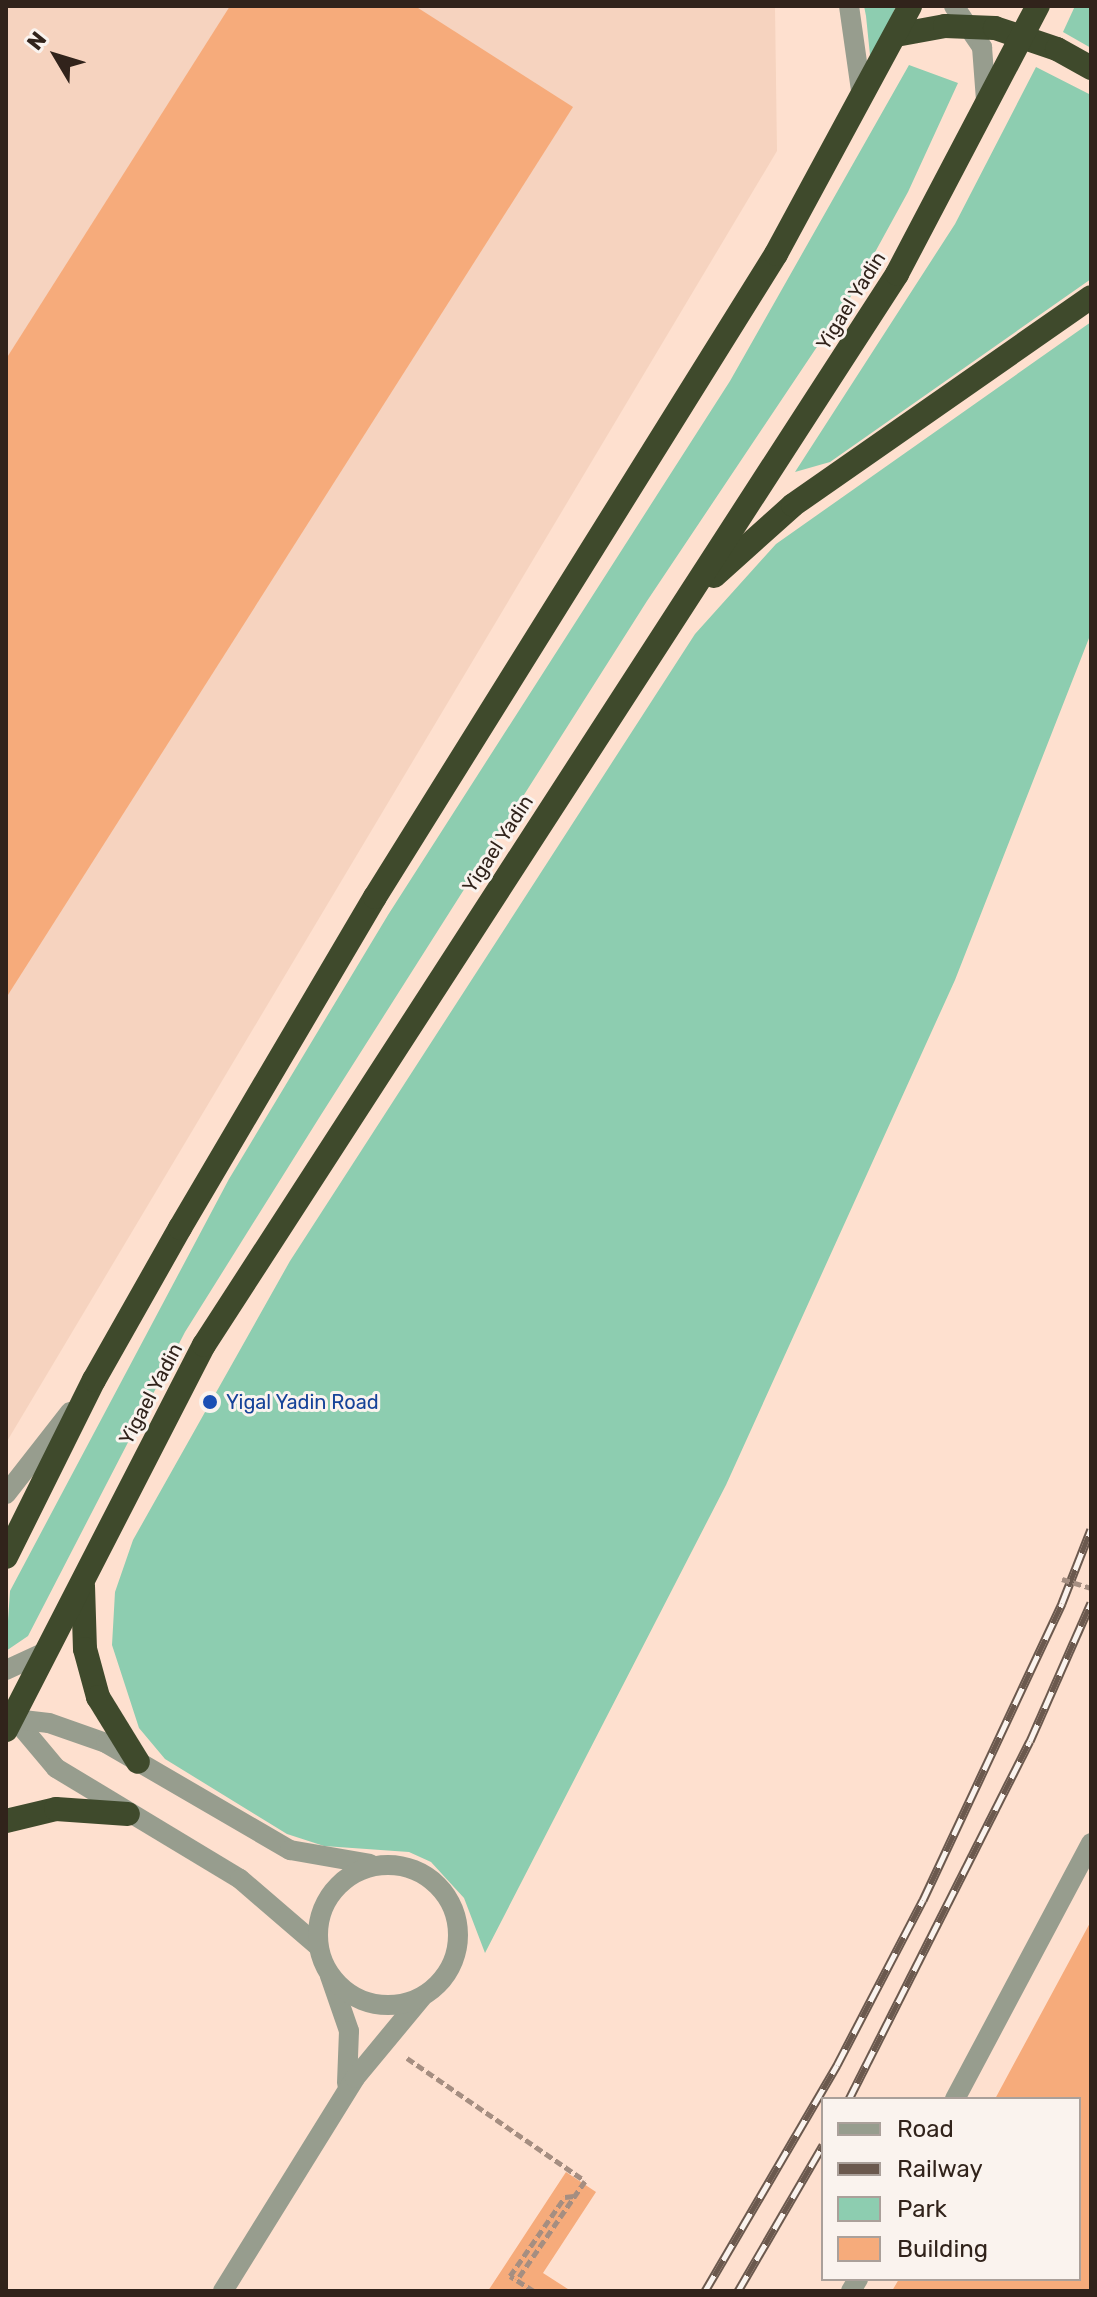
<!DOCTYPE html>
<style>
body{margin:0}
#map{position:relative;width:1097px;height:2297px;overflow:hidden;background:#fee0cf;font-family:Rubik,sans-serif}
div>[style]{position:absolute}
.built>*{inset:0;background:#f6d3bf}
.green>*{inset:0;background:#8dcdb0}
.building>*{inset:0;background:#f6ab7b}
.path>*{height:5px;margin-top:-2.5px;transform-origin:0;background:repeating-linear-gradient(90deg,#a58e81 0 8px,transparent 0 12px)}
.lane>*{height:20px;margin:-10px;padding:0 10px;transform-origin:10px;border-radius:10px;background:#979d8e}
.street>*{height:20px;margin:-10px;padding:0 10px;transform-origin:10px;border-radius:10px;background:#979d8e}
.street>.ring{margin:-10px;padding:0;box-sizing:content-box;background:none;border:20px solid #979d8e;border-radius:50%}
.highway>*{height:24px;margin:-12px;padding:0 12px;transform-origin:12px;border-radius:12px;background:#3f4a2c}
.rail>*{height:9px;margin-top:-4.5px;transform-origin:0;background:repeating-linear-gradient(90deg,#faf3ee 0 18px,#6b594e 0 36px);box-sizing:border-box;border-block:2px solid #6b594e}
.path-bridge>*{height:5px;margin-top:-2.5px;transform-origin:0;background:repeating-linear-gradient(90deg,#a58e81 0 8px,transparent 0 12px)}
.dots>*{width:22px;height:22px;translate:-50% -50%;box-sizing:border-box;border:4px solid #faf3ee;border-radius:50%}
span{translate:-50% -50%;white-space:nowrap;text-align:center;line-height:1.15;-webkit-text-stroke:6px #faf3ee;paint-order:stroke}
.street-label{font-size:20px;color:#31231b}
.transit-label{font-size:20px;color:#164399}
.left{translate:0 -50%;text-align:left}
.frame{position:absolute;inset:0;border:8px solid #31231b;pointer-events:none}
.legend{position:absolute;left:821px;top:2097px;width:260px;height:184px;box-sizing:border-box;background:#faf3ee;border:2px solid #aaa09a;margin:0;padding:10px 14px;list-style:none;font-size:24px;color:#31231b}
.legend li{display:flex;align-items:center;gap:16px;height:40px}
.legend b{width:40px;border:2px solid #aaa09a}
.north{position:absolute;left:16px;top:16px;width:80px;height:80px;-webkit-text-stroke:6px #faf3ee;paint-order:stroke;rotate:308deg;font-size:22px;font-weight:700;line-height:32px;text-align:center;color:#31231b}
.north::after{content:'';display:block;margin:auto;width:28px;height:36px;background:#31231b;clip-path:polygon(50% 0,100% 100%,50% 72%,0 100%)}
</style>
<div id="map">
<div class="built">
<i style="clip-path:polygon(6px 6px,775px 6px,777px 151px,6px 1443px)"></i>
</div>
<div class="green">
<i style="clip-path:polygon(864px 6px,896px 6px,871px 65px,866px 16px)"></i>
<i style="clip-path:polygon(1075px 6px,1091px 6px,1091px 48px,1063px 32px)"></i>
<i style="clip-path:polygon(909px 65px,958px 83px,908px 192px,851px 296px,647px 601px,319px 1118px,185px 1332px,28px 1636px,6px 1651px,10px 1591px,229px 1179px,388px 915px,730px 381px)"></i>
<i style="clip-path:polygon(1036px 67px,1091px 95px,1091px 279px,830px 462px,795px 472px,955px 224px)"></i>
<i style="clip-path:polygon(1091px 322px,1091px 633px,955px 980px,726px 1485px,485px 1953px,464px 1898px,431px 1862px,409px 1852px,324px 1846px,287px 1834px,165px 1759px,139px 1728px,112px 1645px,115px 1592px,133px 1540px,290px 1261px,695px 634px,776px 544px)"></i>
</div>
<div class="building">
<i style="clip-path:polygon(230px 6px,415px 6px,573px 107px,6px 998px,6px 359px)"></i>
<i style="clip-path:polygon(1091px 1921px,1091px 2291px,892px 2291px,899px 2279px,1079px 2279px,1079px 2099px,995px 2099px)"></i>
<i style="clip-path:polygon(566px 2172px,596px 2192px,543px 2273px,571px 2291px,488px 2291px)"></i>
</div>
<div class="path">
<i style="left:407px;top:2058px;width:216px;rotate:34.6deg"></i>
<i style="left:585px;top:2181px;width:120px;rotate:124.5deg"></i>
<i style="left:534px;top:2291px;width:28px;rotate:-148deg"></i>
<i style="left:510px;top:2276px;width:96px;rotate:-55.2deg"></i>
<i style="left:565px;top:2197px;width:9px;rotate:-6deg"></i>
</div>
<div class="lane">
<i style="left:849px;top:6px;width:92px;rotate:81.9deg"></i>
<i style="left:954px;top:6px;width:50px;rotate:55.7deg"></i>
<i style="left:982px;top:47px;width:53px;rotate:85.7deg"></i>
<i style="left:330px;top:1976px;width:58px;rotate:70.9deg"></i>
<i style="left:349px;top:2031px;width:52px;rotate:92.2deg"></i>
<i style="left:955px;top:2099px;width:290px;rotate:-62deg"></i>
<i style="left:223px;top:2291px;width:251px;rotate:-58.2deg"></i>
<i style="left:355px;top:2078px;width:105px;rotate:-50.4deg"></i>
<i style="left:851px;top:2291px;width:14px;rotate:-60deg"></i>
</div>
<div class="street">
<i style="left:6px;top:1494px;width:104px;rotate:-52deg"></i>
<i style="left:6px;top:1670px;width:43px;rotate:-24.8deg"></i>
<i style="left:9px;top:1712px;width:73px;rotate:50deg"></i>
<i style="left:56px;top:1768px;width:215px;rotate:31.1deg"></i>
<i style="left:240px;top:1879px;width:103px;rotate:40.7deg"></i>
<i style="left:6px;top:1718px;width:43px;rotate:6.6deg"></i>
<i style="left:49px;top:1723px;width:60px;rotate:19.3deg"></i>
<i style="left:106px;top:1743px;width:213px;rotate:30.2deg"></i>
<i style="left:290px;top:1850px;width:81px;rotate:9.9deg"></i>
<i class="ring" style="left:318px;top:1865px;width:120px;height:120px"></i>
</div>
<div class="highway">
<i style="left:896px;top:35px;width:50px;rotate:-10.4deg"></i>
<i style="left:945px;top:26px;width:50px;rotate:2.3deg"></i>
<i style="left:995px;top:28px;width:65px;rotate:18.7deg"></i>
<i style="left:1057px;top:49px;width:39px;rotate:29deg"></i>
<i style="left:714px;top:576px;width:106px;rotate:-41.9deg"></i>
<i style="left:793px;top:505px;width:363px;rotate:-34.9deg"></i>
<i style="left:6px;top:1557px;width:198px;rotate:-63.6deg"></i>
<i style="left:94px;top:1380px;width:175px;rotate:-60.5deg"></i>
<i style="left:180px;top:1228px;width:384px;rotate:-59.5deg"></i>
<i style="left:375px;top:897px;width:758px;rotate:-58.05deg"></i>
<i style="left:776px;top:254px;width:282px;rotate:-61.6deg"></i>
<i style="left:83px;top:1586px;width:63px;rotate:88.2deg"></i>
<i style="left:85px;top:1649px;width:50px;rotate:74.8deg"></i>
<i style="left:98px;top:1697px;width:76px;rotate:58.4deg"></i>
<i style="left:6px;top:1730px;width:433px;rotate:-62.8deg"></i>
<i style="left:204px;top:1345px;width:1276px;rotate:-57.09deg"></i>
<i style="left:897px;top:274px;width:303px;rotate:-62.3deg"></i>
<i style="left:6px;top:1821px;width:51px;rotate:-13.5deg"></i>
<i style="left:56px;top:1809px;width:72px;rotate:4deg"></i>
</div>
<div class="rail">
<i style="left:849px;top:2099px;width:401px;rotate:-63.2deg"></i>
<i style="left:1030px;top:1741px;width:151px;rotate:-66.2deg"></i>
<i style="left:705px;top:2291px;width:262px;rotate:-59.7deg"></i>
<i style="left:837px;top:2065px;width:186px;rotate:-62.5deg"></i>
<i style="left:923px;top:1900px;width:328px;rotate:-64.9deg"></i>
<i style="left:1062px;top:1603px;width:79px;rotate:-68.6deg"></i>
<i style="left:738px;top:2291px;width:169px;rotate:-59.8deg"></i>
</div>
<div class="path-bridge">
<i style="left:1062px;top:1579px;width:30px;rotate:17deg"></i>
</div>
<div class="dots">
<i style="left:210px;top:1402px;background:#1a4fb4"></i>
</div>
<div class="street-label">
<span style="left:851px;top:301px;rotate:-58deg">Yigael Yadin</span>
<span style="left:498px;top:844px;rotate:-57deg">Yigael Yadin</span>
<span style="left:151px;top:1394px;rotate:-62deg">Yigael Yadin</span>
</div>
<div class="transit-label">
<span class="left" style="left:226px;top:1402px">Yigal Yadin Road</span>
</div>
<div class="frame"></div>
<ul class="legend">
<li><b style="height:10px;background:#979d8e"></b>Road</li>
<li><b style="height:10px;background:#6b594e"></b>Railway</li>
<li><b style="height:22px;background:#8dcdb0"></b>Park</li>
<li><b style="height:22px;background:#f6ab7b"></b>Building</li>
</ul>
<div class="north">N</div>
</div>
